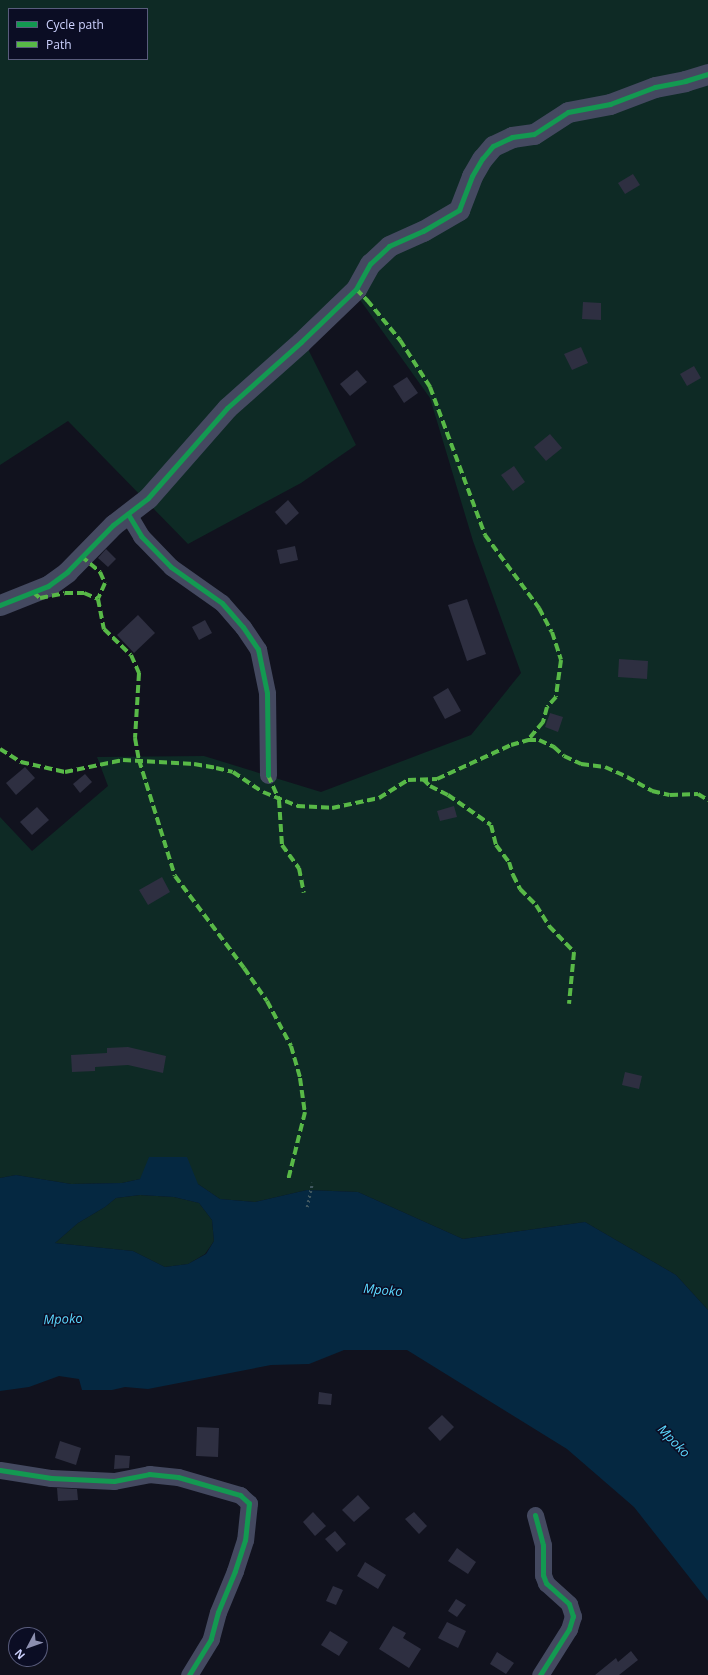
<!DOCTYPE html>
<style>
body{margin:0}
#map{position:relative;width:708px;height:1675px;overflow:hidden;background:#11121e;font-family:"Open Sans",sans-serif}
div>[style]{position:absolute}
.green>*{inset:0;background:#0e2a25}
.water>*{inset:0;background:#052841}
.building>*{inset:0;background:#2e2f41}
.path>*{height:2.5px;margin-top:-1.25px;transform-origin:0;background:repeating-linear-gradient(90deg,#415860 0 2px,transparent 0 5px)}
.minor>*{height:17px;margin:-8.5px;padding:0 8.5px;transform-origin:8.5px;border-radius:8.5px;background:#444960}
.tertiary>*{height:21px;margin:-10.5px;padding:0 10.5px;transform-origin:10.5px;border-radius:10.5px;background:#444960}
.quiet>*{height:4px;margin-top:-2px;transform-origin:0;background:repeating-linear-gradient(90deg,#58b947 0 8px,transparent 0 12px)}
.cycleway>*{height:5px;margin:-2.5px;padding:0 2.5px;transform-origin:2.5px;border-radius:2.5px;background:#139951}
span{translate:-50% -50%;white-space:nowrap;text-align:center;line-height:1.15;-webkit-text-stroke:3px #0b0d24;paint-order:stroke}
.water-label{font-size:13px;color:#5cd9ff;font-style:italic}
.legend{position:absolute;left:8px;top:8px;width:140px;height:52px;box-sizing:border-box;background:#0b0d24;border:1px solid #595c7c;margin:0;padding:5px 7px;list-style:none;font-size:12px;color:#ced3ff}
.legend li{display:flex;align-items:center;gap:8px;height:20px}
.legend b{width:20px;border:1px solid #595c7c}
.north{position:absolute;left:8px;top:1627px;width:40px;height:40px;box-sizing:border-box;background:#0b0d24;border:1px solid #595c7c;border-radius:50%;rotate:229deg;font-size:11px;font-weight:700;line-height:16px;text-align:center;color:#ced3ff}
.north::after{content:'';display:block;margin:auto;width:14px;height:18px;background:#8c8fb0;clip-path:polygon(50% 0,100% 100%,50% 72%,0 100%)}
</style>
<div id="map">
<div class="green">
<i style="clip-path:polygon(evenodd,0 0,708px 0,708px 1310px,676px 1275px,585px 1222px,463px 1239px,358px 1192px,307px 1190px,255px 1202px,220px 1199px,198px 1184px,140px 1179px,122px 1183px,71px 1184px,16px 1175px,0 1178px,0 817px,32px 851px,108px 786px,97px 757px,204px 756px,321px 792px,471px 735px,521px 673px,473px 541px,430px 398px,358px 297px,306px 345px,356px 445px,301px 483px,188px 544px,68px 421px,0 465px,0 0,9px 9px,147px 9px,147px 59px,9px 59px,9px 9px)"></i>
<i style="clip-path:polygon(140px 1195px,174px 1197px,199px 1203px,212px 1220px,214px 1241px,205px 1254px,188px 1264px,165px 1267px,133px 1251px,55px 1243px,78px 1223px,105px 1207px,116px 1198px)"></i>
</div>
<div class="water">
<i style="clip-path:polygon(evenodd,149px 1157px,187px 1157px,198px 1184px,220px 1199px,255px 1202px,307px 1190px,358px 1192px,463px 1239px,585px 1222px,676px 1275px,708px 1310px,708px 1601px,634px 1507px,567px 1449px,407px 1350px,344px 1350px,309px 1364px,271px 1365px,148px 1389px,125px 1387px,112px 1390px,82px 1390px,79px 1379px,59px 1376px,29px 1387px,0 1391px,0 1178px,16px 1175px,71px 1184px,122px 1183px,140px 1179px,149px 1157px,140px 1195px,174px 1197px,199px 1203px,212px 1220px,214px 1241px,206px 1254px,188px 1264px,165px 1267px,133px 1251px,55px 1243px,78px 1223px,105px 1207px,116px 1198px,140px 1195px)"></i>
</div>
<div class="building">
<i style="clip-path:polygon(633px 174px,640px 185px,625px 194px,618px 183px)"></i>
<i style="clip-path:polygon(583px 302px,601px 303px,601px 320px,582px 319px)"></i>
<i style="clip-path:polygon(581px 347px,588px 363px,572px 370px,564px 354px)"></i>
<i style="clip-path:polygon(694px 366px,701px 378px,687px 386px,680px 374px)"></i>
<i style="clip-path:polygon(357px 370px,367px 382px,350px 396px,340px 384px)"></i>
<i style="clip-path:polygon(407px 377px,418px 393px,404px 403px,393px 386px)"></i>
<i style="clip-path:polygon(550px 434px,562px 448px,546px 461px,534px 447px)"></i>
<i style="clip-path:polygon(514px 466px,525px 482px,513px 491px,501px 475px)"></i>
<i style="clip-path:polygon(288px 500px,299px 513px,286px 525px,275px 512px)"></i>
<i style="clip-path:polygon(295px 546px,298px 560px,280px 564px,277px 550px)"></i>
<i style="clip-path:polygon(106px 549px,116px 559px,108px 567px,98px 558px)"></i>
<i style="clip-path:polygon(467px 599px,486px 654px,467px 661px,448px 605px)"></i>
<i style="clip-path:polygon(138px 615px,155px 633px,134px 653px,117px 635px)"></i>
<i style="clip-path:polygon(205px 620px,212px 633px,199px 640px,192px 627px)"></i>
<i style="clip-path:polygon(619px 659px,648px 661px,647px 679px,618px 677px)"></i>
<i style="clip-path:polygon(448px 688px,461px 711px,445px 719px,433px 697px)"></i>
<i style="clip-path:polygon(550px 713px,563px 717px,558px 732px,545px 727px)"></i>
<i style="clip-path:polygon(25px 767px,35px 778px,16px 795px,6px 783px)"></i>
<i style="clip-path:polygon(85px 774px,92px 782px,80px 793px,73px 784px)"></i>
<i style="clip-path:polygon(454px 806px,457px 817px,440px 821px,437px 811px)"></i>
<i style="clip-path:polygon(37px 807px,49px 820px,32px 835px,20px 822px)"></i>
<i style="clip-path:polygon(162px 877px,170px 892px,148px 905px,139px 890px)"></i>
<i style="clip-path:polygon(128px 1047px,166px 1056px,163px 1073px,128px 1065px,95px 1067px,95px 1071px,72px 1072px,71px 1055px,107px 1053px,107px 1048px)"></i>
<i style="clip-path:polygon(625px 1072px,642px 1076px,639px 1089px,622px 1085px)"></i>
<i style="clip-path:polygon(319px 1392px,332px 1394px,331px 1405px,318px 1404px)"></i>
<i style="clip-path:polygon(442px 1415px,454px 1427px,440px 1441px,428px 1428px)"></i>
<i style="clip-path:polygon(197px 1427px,219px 1428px,218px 1457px,196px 1456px)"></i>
<i style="clip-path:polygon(60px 1441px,81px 1448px,76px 1465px,55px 1458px)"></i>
<i style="clip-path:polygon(115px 1455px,130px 1456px,129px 1468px,114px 1469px)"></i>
<i style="clip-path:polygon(57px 1488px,77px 1489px,78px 1500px,58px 1501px)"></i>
<i style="clip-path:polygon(358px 1495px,370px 1508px,354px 1522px,342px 1510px)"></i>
<i style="clip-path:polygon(313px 1512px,326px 1526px,315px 1536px,303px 1522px)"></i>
<i style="clip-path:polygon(414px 1512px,427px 1526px,419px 1534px,405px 1519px)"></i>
<i style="clip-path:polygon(335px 1531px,346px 1544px,337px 1552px,325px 1539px)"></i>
<i style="clip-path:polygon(457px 1548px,476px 1562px,468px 1574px,448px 1561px)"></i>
<i style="clip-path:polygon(365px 1562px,386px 1575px,378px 1589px,357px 1576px)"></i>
<i style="clip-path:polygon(333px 1586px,343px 1590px,336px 1605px,326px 1601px)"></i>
<i style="clip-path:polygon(456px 1599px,466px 1605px,457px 1617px,448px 1611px)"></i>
<i style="clip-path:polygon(447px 1622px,466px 1631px,458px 1648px,438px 1638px)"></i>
<i style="clip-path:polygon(393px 1626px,406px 1633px,403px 1638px,421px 1649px,409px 1668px,379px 1649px)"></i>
<i style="clip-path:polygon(330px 1631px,348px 1642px,339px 1656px,321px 1645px)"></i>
<i style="clip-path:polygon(631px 1651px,638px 1660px,619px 1675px,595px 1675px,616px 1658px,618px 1662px)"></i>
<i style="clip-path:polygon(497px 1652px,514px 1663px,506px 1674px,490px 1664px)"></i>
</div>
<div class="path">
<i style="left:307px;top:1207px;width:25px;rotate:-78deg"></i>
</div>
<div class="minor">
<i style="left:128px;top:514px;width:26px;rotate:59deg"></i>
<i style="left:141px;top:536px;width:43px;rotate:45.9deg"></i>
<i style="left:171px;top:567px;width:62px;rotate:35.2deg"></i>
<i style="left:222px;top:603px;width:32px;rotate:49deg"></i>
<i style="left:243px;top:627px;width:27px;rotate:56deg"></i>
<i style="left:258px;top:649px;width:45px;rotate:78.4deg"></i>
<i style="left:267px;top:693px;width:82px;rotate:89.3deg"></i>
<i style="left:0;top:1470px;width:52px;rotate:8.9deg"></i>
<i style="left:51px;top:1478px;width:63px;rotate:2.7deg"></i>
<i style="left:114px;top:1481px;width:36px;rotate:-11deg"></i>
<i style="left:149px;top:1474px;width:29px;rotate:6deg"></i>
<i style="left:178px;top:1477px;width:65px;rotate:16.2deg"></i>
<i style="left:240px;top:1495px;width:12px;rotate:42deg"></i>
<i style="left:249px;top:1503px;width:37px;rotate:96deg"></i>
<i style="left:245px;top:1540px;width:33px;rotate:108deg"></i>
<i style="left:235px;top:1571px;width:44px;rotate:112.5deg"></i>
<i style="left:218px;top:1612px;width:28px;rotate:105deg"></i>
<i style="left:211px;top:1639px;width:42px;rotate:121.4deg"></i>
<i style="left:535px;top:1515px;width:31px;rotate:75deg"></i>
<i style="left:543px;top:1545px;width:30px;rotate:90deg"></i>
<i style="left:543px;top:1575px;width:9px;rotate:69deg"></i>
<i style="left:546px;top:1583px;width:31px;rotate:42deg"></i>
<i style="left:569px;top:1604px;width:13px;rotate:72deg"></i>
<i style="left:573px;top:1616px;width:14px;rotate:107deg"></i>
<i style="left:569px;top:1629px;width:54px;rotate:122.2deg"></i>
</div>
<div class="tertiary">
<i style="left:0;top:605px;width:52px;rotate:-21.6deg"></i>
<i style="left:48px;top:586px;width:24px;rotate:-36deg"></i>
<i style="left:67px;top:572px;width:66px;rotate:-45.6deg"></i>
<i style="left:113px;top:525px;width:44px;rotate:-37.6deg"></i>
<i style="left:148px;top:498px;width:120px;rotate:-48.7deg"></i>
<i style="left:227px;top:408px;width:99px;rotate:-41.7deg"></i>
<i style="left:301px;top:342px;width:76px;rotate:-43.9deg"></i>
<i style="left:356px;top:289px;width:29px;rotate:-61deg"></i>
<i style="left:370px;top:264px;width:26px;rotate:-43deg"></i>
<i style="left:389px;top:246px;width:37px;rotate:-24deg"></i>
<i style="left:423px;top:231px;width:42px;rotate:-30.3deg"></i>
<i style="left:459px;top:210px;width:36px;rotate:-69deg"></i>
<i style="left:472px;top:176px;width:20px;rotate:-60deg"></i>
<i style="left:482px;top:159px;width:17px;rotate:-50deg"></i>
<i style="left:493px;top:146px;width:21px;rotate:-25deg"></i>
<i style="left:512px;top:137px;width:22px;rotate:-8deg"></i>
<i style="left:534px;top:134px;width:40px;rotate:-32.9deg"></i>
<i style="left:568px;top:112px;width:43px;rotate:-10.8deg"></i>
<i style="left:610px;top:104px;width:48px;rotate:-20.7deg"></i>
<i style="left:655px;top:87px;width:31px;rotate:-11deg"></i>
<i style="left:685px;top:81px;width:24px;rotate:-17deg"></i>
</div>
<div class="quiet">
<i style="left:356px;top:289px;width:16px;rotate:45deg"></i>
<i style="left:367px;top:300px;width:52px;rotate:50.5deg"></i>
<i style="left:400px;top:340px;width:56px;rotate:57.4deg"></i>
<i style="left:430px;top:387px;width:158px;rotate:69.6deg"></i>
<i style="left:485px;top:535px;width:91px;rotate:53.5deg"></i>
<i style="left:539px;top:608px;width:27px;rotate:62deg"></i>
<i style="left:552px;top:632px;width:29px;rotate:72deg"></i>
<i style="left:561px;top:660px;width:37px;rotate:98deg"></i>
<i style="left:556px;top:697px;width:13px;rotate:132deg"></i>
<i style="left:547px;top:707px;width:16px;rotate:105deg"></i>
<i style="left:543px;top:722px;width:23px;rotate:130deg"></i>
<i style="left:81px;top:556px;width:25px;rotate:40deg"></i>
<i style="left:100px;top:572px;width:12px;rotate:66deg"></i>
<i style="left:105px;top:583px;width:17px;rotate:114deg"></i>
<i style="left:98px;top:599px;width:31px;rotate:79deg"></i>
<i style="left:104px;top:629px;width:37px;rotate:44deg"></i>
<i style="left:131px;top:655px;width:20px;rotate:66deg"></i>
<i style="left:139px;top:673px;width:65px;rotate:93.5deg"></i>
<i style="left:135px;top:738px;width:22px;rotate:80deg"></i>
<i style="left:139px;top:760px;width:121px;rotate:72.8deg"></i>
<i style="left:175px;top:876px;width:115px;rotate:53.1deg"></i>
<i style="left:244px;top:968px;width:40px;rotate:55.1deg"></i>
<i style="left:267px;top:1001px;width:51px;rotate:61.9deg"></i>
<i style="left:291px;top:1046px;width:33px;rotate:74deg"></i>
<i style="left:300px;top:1078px;width:34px;rotate:82deg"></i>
<i style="left:305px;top:1112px;width:70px;rotate:104deg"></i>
<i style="left:33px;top:592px;width:9px;rotate:41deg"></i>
<i style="left:40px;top:598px;width:25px;rotate:-11deg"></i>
<i style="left:65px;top:593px;width:19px"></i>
<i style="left:84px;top:593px;width:15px;rotate:23deg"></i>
<i style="left:0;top:749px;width:25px;rotate:32deg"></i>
<i style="left:21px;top:762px;width:45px;rotate:12.8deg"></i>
<i style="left:65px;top:772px;width:59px;rotate:-11.7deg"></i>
<i style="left:123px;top:760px;width:71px;rotate:3.2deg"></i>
<i style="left:194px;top:764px;width:22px;rotate:10deg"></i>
<i style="left:216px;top:768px;width:17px;rotate:13deg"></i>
<i style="left:233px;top:772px;width:36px;rotate:34deg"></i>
<i style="left:263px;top:792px;width:37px;rotate:22deg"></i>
<i style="left:297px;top:806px;width:35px;rotate:3deg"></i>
<i style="left:332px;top:808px;width:48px;rotate:-12deg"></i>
<i style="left:379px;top:798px;width:34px;rotate:-32deg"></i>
<i style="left:408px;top:780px;width:29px;rotate:-2deg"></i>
<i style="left:437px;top:779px;width:81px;rotate:-24.7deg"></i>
<i style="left:511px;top:745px;width:18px;rotate:-16deg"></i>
<i style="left:528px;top:740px;width:11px"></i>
<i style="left:539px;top:740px;width:17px;rotate:25deg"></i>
<i style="left:554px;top:747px;width:13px;rotate:42deg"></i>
<i style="left:564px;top:756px;width:19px;rotate:25deg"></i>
<i style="left:581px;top:764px;width:24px;rotate:7deg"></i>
<i style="left:605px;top:767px;width:24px;rotate:24deg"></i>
<i style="left:627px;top:777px;width:29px;rotate:29deg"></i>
<i style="left:652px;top:791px;width:18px;rotate:13deg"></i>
<i style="left:670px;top:795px;width:28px;rotate:-2deg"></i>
<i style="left:698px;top:794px;width:12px;rotate:31deg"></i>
<i style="left:268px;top:775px;width:27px;rotate:66deg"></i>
<i style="left:279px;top:800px;width:45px;rotate:86.2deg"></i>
<i style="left:282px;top:845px;width:29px;rotate:54deg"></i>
<i style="left:299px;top:868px;width:25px;rotate:79deg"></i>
<i style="left:423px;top:779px;width:10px;rotate:45deg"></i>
<i style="left:430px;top:786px;width:20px;rotate:27deg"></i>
<i style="left:448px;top:795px;width:52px;rotate:34.9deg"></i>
<i style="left:491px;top:825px;width:21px;rotate:76deg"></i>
<i style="left:496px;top:845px;width:21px;rotate:53deg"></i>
<i style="left:509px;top:862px;width:14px;rotate:73deg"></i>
<i style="left:513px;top:875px;width:16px;rotate:63deg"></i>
<i style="left:520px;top:889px;width:23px;rotate:45deg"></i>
<i style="left:536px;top:905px;width:25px;rotate:58deg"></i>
<i style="left:549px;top:926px;width:36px;rotate:46deg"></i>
<i style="left:574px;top:952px;width:52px;rotate:95.5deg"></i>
</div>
<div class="cycleway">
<i style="left:128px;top:514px;width:26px;rotate:59deg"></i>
<i style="left:141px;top:536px;width:43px;rotate:45.9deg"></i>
<i style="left:171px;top:567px;width:62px;rotate:35.2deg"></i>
<i style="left:222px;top:603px;width:32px;rotate:49deg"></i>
<i style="left:243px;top:627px;width:27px;rotate:56deg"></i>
<i style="left:258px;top:649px;width:45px;rotate:78.4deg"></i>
<i style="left:267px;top:693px;width:82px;rotate:89.3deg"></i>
<i style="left:0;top:605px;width:52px;rotate:-21.6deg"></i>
<i style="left:48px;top:586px;width:24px;rotate:-36deg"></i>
<i style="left:67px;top:572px;width:66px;rotate:-45.6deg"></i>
<i style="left:113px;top:525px;width:44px;rotate:-37.6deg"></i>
<i style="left:148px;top:498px;width:120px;rotate:-48.7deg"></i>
<i style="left:227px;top:408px;width:99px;rotate:-41.7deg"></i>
<i style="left:301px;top:342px;width:76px;rotate:-43.9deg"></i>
<i style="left:356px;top:289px;width:29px;rotate:-61deg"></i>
<i style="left:370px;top:264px;width:26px;rotate:-43deg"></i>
<i style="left:389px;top:246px;width:37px;rotate:-24deg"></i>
<i style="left:423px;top:231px;width:42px;rotate:-30.3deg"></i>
<i style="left:459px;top:210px;width:36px;rotate:-69deg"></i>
<i style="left:472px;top:176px;width:20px;rotate:-60deg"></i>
<i style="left:482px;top:159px;width:17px;rotate:-50deg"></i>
<i style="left:493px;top:146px;width:21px;rotate:-25deg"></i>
<i style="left:512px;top:137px;width:22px;rotate:-8deg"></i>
<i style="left:534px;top:134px;width:40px;rotate:-32.9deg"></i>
<i style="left:568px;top:112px;width:43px;rotate:-10.8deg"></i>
<i style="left:610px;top:104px;width:48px;rotate:-20.7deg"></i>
<i style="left:655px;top:87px;width:31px;rotate:-11deg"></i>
<i style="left:685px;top:81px;width:24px;rotate:-17deg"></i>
<i style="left:0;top:1470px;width:52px;rotate:8.9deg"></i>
<i style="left:51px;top:1478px;width:63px;rotate:2.7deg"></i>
<i style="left:114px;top:1481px;width:36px;rotate:-11deg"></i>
<i style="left:149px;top:1474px;width:29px;rotate:6deg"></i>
<i style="left:178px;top:1477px;width:65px;rotate:16.2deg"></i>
<i style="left:240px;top:1495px;width:12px;rotate:42deg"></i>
<i style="left:249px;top:1503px;width:37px;rotate:96deg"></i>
<i style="left:245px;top:1540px;width:33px;rotate:108deg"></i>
<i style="left:235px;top:1571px;width:44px;rotate:112.5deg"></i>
<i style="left:218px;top:1612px;width:28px;rotate:105deg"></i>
<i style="left:211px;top:1639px;width:42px;rotate:121.4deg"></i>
<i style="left:535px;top:1515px;width:31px;rotate:75deg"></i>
<i style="left:543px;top:1545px;width:30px;rotate:90deg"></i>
<i style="left:543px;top:1575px;width:9px;rotate:69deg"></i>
<i style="left:546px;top:1583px;width:31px;rotate:42deg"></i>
<i style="left:569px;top:1604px;width:13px;rotate:72deg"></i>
<i style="left:573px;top:1616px;width:14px;rotate:107deg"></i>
<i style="left:569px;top:1629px;width:54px;rotate:122.2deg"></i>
</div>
<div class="water-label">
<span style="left:383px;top:1290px;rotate:5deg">Mpoko</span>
<span style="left:63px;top:1319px;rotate:-2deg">Mpoko</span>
<span style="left:674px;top:1441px;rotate:46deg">Mpoko</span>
</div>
<ul class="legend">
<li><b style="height:5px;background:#139951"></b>Cycle path</li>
<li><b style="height:5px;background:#58b947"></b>Path</li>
</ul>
<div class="north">N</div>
</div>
